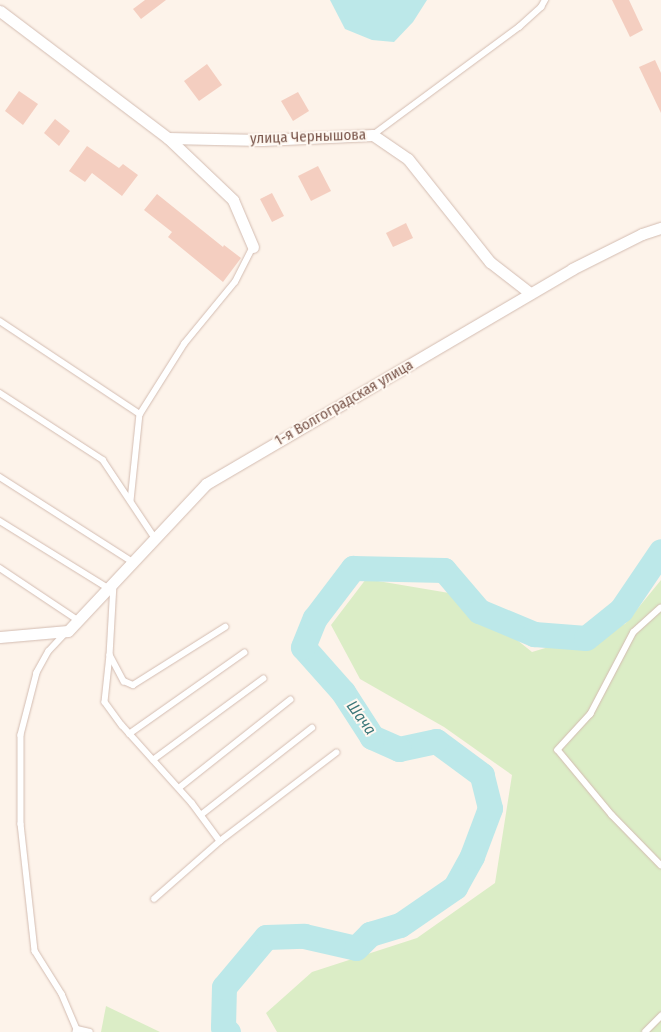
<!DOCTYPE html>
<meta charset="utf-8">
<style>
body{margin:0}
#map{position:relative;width:661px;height:1032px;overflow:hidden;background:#fdf3ea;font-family:"Fira Sans Condensed",sans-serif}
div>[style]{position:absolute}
.green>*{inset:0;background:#dbedc6}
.water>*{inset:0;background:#bce8e9}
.river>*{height:25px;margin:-12.5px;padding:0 12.5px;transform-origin:12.5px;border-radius:12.5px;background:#bce8e9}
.building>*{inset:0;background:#f4cec0}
.roads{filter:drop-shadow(0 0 1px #d3bcb1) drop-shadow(0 0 1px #d3bcb1)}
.lane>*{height:5.5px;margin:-2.75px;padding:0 2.75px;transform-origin:2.75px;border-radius:2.75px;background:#fff}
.street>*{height:11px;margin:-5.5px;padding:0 5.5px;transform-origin:5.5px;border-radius:5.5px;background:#fff}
span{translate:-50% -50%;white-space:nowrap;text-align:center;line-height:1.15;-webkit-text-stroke:4px #fff8f1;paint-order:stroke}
.street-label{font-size:15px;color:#7a564b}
.water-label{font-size:16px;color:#3a7678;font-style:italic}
</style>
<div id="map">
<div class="green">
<i style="clip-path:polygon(366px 579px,461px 595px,532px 652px,625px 624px,661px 580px,661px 1032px,277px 1032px,266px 1013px,312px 972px,417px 938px,495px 883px,512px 775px,444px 727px,360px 679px,331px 625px)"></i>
<i style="clip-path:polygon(106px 1006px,160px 1032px,101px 1032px)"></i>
</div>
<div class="water">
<i style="clip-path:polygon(330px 0,427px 0,413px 22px,394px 42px,372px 40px,345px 29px)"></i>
</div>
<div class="river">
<i style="left:228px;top:1032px;width:7px;rotate:-135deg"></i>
<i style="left:223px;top:1027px;width:40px;rotate:-88.6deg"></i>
<i style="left:224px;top:987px;width:65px;rotate:-50deg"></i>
<i style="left:266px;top:937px;width:38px;rotate:-2deg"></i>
<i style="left:304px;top:936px;width:53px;rotate:13deg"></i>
<i style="left:356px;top:948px;width:20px;rotate:-45deg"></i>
<i style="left:370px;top:934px;width:31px;rotate:-17deg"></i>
<i style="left:400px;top:925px;width:67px;rotate:-34.6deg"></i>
<i style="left:455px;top:887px;width:35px;rotate:-61deg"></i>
<i style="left:472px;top:856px;width:51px;rotate:-69.4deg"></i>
<i style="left:490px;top:808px;width:34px;rotate:-104deg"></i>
<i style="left:482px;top:775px;width:57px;rotate:-143.5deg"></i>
<i style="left:436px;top:741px;width:38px;rotate:168deg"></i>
<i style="left:399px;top:749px;width:30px;rotate:-156deg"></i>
<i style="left:372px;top:737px;width:54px;rotate:-122.8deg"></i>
<i style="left:343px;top:692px;width:60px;rotate:-131.6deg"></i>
<i style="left:303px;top:647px;width:31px;rotate:-68deg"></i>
<i style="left:315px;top:618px;width:63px;rotate:-52.8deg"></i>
<i style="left:353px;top:568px;width:91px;rotate:1.3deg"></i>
<i style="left:444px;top:570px;width:54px;rotate:49.5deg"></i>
<i style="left:479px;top:611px;width:60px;rotate:22.7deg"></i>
<i style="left:534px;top:634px;width:52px;rotate:4.4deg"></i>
<i style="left:586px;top:638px;width:45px;rotate:-38.7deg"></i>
<i style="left:621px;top:610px;width:71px;rotate:-55.9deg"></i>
</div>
<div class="building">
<i style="clip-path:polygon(145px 0,166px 0,141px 19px,133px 9px)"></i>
<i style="clip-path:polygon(612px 0,629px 0,643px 30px,630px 37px)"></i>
<i style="clip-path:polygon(655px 60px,661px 73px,661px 113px,639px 67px)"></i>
<i style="clip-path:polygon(207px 64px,222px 85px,199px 101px,184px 81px)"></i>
<i style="clip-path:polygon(19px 91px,38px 104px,23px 125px,5px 111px)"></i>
<i style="clip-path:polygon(298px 92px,309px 111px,293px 121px,281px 101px)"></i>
<i style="clip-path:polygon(55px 119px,70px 131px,59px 146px,44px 133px)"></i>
<i style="clip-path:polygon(87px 146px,119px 168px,123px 164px,138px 175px,122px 196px,92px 173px,85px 182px,69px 171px)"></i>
<i style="clip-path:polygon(318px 166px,331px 191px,311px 201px,298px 176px)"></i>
<i style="clip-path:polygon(272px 193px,284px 216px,272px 222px,260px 199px)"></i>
<i style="clip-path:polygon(157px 194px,223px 247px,224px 245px,241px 258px,223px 282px,168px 237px,172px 232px,144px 210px)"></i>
<i style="clip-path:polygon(406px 223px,413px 238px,393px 247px,386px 233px)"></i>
</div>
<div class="roads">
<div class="lane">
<i style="left:373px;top:135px;width:182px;rotate:-36.5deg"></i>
<i style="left:519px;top:27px;width:30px;rotate:-42deg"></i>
<i style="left:541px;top:7px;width:8px;rotate:-60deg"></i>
<i style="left:0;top:321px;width:168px;rotate:33.6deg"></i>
<i style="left:140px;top:414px;width:87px;rotate:95.9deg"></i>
<i style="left:0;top:393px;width:123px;rotate:33deg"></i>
<i style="left:103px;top:460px;width:94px;rotate:56.3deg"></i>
<i style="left:140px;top:414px;width:83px;rotate:-57.8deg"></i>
<i style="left:184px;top:344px;width:80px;rotate:-50.6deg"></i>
<i style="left:235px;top:282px;width:39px;rotate:-63deg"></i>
<i style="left:0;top:477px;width:158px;rotate:32.6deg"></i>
<i style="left:0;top:521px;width:127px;rotate:31.8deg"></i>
<i style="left:0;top:568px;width:94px;rotate:33.7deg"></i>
<i style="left:114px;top:584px;width:71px;rotate:93.2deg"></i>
<i style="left:110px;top:655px;width:30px;rotate:62deg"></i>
<i style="left:124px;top:681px;width:10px;rotate:24deg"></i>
<i style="left:133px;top:685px;width:109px;rotate:-32.2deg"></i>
<i style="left:661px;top:608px;width:36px;rotate:138deg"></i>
<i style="left:634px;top:632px;width:93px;rotate:117.7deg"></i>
<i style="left:591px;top:714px;width:49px;rotate:132.5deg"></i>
<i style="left:558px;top:750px;width:85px;rotate:50.3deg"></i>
<i style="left:612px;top:815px;width:70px;rotate:45.6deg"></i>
<i style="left:67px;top:632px;width:26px;rotate:133deg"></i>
<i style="left:49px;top:651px;width:25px;rotate:119deg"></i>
<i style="left:37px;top:673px;width:64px;rotate:104.5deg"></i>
<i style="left:21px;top:735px;width:89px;rotate:90deg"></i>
<i style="left:21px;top:824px;width:128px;rotate:83.7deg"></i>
<i style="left:35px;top:951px;width:51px;rotate:57.9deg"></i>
<i style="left:62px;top:994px;width:38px;rotate:67deg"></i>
<i style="left:77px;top:1029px;width:3px;rotate:108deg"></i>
<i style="left:110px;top:655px;width:47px;rotate:96.1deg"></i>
<i style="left:105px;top:702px;width:29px;rotate:54deg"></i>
<i style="left:122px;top:725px;width:105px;rotate:48.1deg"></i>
<i style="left:192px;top:803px;width:47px;rotate:53.6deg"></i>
<i style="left:129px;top:734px;width:141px;rotate:-35.2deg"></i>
<i style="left:153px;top:760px;width:137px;rotate:-36.4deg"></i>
<i style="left:179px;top:788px;width:142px;rotate:-38.4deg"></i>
<i style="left:201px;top:815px;width:141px;rotate:-38.1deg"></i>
<i style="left:154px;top:899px;width:88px;rotate:-41.3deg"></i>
<i style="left:220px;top:841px;width:146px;rotate:-37.2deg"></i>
<i style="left:77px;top:1029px;width:13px;rotate:13deg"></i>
<i style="left:645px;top:1032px;width:23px;rotate:-45deg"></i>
</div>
<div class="street">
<i style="left:0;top:11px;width:211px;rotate:37.1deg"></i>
<i style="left:168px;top:138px;width:90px;rotate:43.6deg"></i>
<i style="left:233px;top:200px;width:51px;rotate:66.9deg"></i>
<i style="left:168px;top:138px;width:94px;rotate:1.2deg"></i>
<i style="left:262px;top:140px;width:111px;rotate:-2.6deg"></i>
<i style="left:373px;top:135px;width:42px;rotate:34.4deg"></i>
<i style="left:408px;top:159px;width:132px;rotate:51.5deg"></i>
<i style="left:490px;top:262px;width:51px;rotate:37.8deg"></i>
<i style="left:0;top:637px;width:68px;rotate:-5deg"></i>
<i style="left:68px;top:631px;width:202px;rotate:-46.8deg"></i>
<i style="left:206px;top:484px;width:424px;rotate:-30.4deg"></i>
<i style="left:572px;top:269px;width:78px;rotate:-26.6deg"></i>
<i style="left:642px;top:234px;width:20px;rotate:-18deg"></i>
</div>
</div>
<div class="street-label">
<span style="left:308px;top:137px;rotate:-2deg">улица Чернышова</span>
<span style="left:344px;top:403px;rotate:-30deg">1-я Волгоградская улица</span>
</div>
<div class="water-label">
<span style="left:361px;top:718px;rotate:54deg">Шача</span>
</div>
</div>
